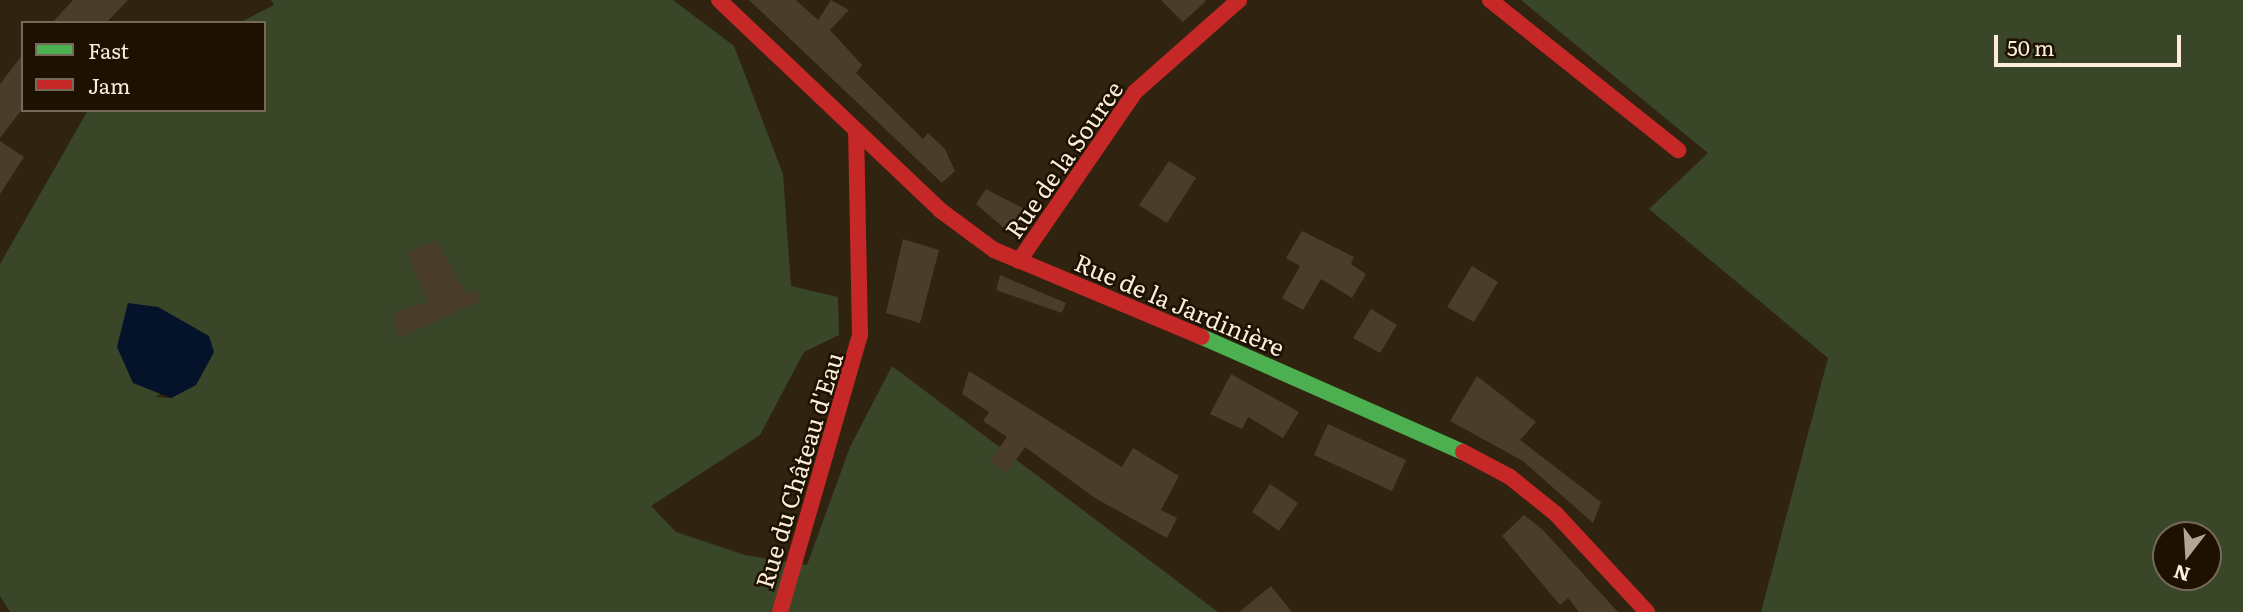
<!DOCTYPE html>
<meta charset="utf-8">
<style>
body{margin:0}
#map{position:relative;width:2243px;height:612px;overflow:hidden;background:#302310;font-family:Literata,serif}
div>[style]{position:absolute}
.green>*{inset:0;background:#394628}
.water>*{inset:0;background:#04132a}
.building>*{inset:0;background:#4a3e2b}
.fast>*{height:16px;margin:-8px;padding:0 8px;transform-origin:8px;border-radius:8px;background:#4caf50}
.jam>*{height:16px;margin:-8px;padding:0 8px;transform-origin:8px;border-radius:8px;background:#c62828}
span{translate:-50% -50%;white-space:nowrap;text-align:center;line-height:1.15;-webkit-text-stroke:5px #1d1102;paint-order:stroke}
.street-label{font-size:24px;color:#fceddb}
.legend{position:absolute;left:21px;top:21px;width:245px;height:91px;box-sizing:border-box;background:#1d1102;border:2px solid #766959;margin:0;padding:9px 12px;list-style:none;font-size:21px;color:#fceddb}
.legend li{display:flex;align-items:center;gap:14px;height:35px}
.legend b{width:35px;border:2px solid #766959}
.north{position:absolute;left:2152px;top:521px;width:70px;height:70px;box-sizing:border-box;background:#1d1102;border:2px solid #766959;border-radius:50%;rotate:197deg;font-size:19px;font-weight:700;line-height:28px;text-align:center;color:#fceddb}
.north::after{content:'';display:block;margin:auto;width:24px;height:32px;background:#b5a694;clip-path:polygon(50% 0,100% 100%,50% 72%,0 100%)}
.scale{position:absolute;left:1994px;top:35px;width:187px;height:32px;box-sizing:border-box;border:4px solid #fceddb;border-top:0;padding-left:9px;font-size:21px;line-height:24px;white-space:nowrap;color:#fceddb;-webkit-text-stroke:5px #1d1102;paint-order:stroke}
</style>
<div id="map">
<div class="green">
<i style="clip-path:polygon(evenodd,271px 0,673px 0,734px 46px,783px 174px,791px 286px,838px 297px,839px 335px,804px 352px,760px 435px,651px 506px,676px 532px,745px 555px,807px 565px,850px 447px,892px 366px,1218px 612px,10px 612px,0 596px,0 264px,88px 110px,264px 110px,264px 23px,239px 23px,274px 5px,271px 0,213px 353px,196px 385px,171px 398px,156px 397px,213px 353px)"></i>
<i style="clip-path:polygon(evenodd,1521px 0,2243px 0,2243px 612px,1761px 612px,1828px 358px,1649px 209px,1708px 153px,1521px 0,2166px 535px,2208px 535px,2208px 577px,2166px 577px,2166px 535px)"></i>
</div>
<div class="water">
<i style="clip-path:polygon(128px 303px,158px 307px,209px 336px,214px 352px,196px 385px,171px 398px,133px 383px,117px 347px)"></i>
</div>
<div class="building">
<i style="clip-path:polygon(73px 0,128px 0,106px 23px,52px 23px)"></i>
<i style="clip-path:polygon(749px 0,796px 0,818px 20px,831px 0,849px 10px,830px 30px,862px 65px,856px 73px,923px 139px,928px 133px,945px 149px,955px 171px,942px 183px)"></i>
<i style="clip-path:polygon(1161px 0,1205px 0,1206px 1px,1183px 22px)"></i>
<i style="clip-path:polygon(23px 54px,23px 108px,0 138px,0 84px)"></i>
<i style="clip-path:polygon(0 141px,24px 157px,0 194px)"></i>
<i style="clip-path:polygon(1169px 161px,1196px 178px,1167px 223px,1139px 205px)"></i>
<i style="clip-path:polygon(986px 189px,1028px 211px,1012px 235px,976px 204px)"></i>
<i style="clip-path:polygon(1302px 231px,1354px 257px,1351px 264px,1366px 274px,1352px 298px,1321px 279px,1303px 310px,1282px 298px,1300px 266px,1286px 258px)"></i>
<i style="clip-path:polygon(903px 239px,939px 250px,920px 323px,886px 313px)"></i>
<i style="clip-path:polygon(435px 240px,467px 293px,477px 290px,480px 301px,398px 338px,392px 312px,427px 303px,408px 253px)"></i>
<i style="clip-path:polygon(1472px 266px,1498px 282px,1474px 322px,1447px 307px)"></i>
<i style="clip-path:polygon(1000px 275px,1066px 303px,1062px 313px,996px 290px)"></i>
<i style="clip-path:polygon(1371px 309px,1397px 325px,1380px 353px,1353px 338px)"></i>
<i style="clip-path:polygon(969px 371px,1122px 467px,1133px 448px,1179px 476px,1161px 510px,1177px 518px,1167px 538px,1095px 498px,1025px 447px,1007px 473px,990px 461px,1007px 437px,983px 421px,989px 412px,962px 394px)"></i>
<i style="clip-path:polygon(1231px 374px,1299px 412px,1283px 438px,1248px 417px,1242px 429px,1210px 414px)"></i>
<i style="clip-path:polygon(1477px 376px,1536px 422px,1520px 440px,1601px 502px,1593px 523px,1523px 461px,1450px 421px)"></i>
<i style="clip-path:polygon(1328px 424px,1406px 460px,1392px 491px,1314px 455px)"></i>
<i style="clip-path:polygon(1270px 484px,1298px 503px,1279px 531px,1252px 512px)"></i>
<i style="clip-path:polygon(1524px 515px,1542px 529px,1618px 612px,1579px 612px,1568px 598px,1560px 605px,1502px 536px)"></i>
<i style="clip-path:polygon(1271px 586px,1292px 612px,1239px 612px)"></i>
</div>
<div class="fast">
<i style="left:1202px;top:337px;width:285px;rotate:23.8deg"></i>
</div>
<div class="jam">
<i style="left:719px;top:0;width:305px;rotate:43.5deg"></i>
<i style="left:940px;top:210px;width:67px;rotate:36.5deg"></i>
<i style="left:994px;top:250px;width:225px;rotate:22.7deg"></i>
<i style="left:1490px;top:0;width:241px;rotate:38.6deg"></i>
<i style="left:1019px;top:261px;width:205px;rotate:-55.5deg"></i>
<i style="left:1135px;top:92px;width:139px;rotate:-41.5deg"></i>
<i style="left:1463px;top:452px;width:53px;rotate:28deg"></i>
<i style="left:1510px;top:477px;width:59px;rotate:38.8deg"></i>
<i style="left:1556px;top:514px;width:134px;rotate:47.1deg"></i>
<i style="left:780px;top:612px;width:288px;rotate:-73.9deg"></i>
<i style="left:860px;top:335px;width:204px;rotate:-91.1deg"></i>
</div>
<div class="street-label">
<span style="left:1063px;top:159px;rotate:-55deg">Rue de la Source</span>
<span style="left:1180px;top:304px;rotate:23deg">Rue de la Jardinière</span>
<span style="left:798px;top:470px;rotate:-73deg">Rue du Château d'Eau</span>
</div>
<ul class="legend">
<li><b style="height:9px;background:#4caf50"></b>Fast</li>
<li><b style="height:9px;background:#c62828"></b>Jam</li>
</ul>
<div class="north">N</div>
<div class="scale">50 m</div>
</div>
